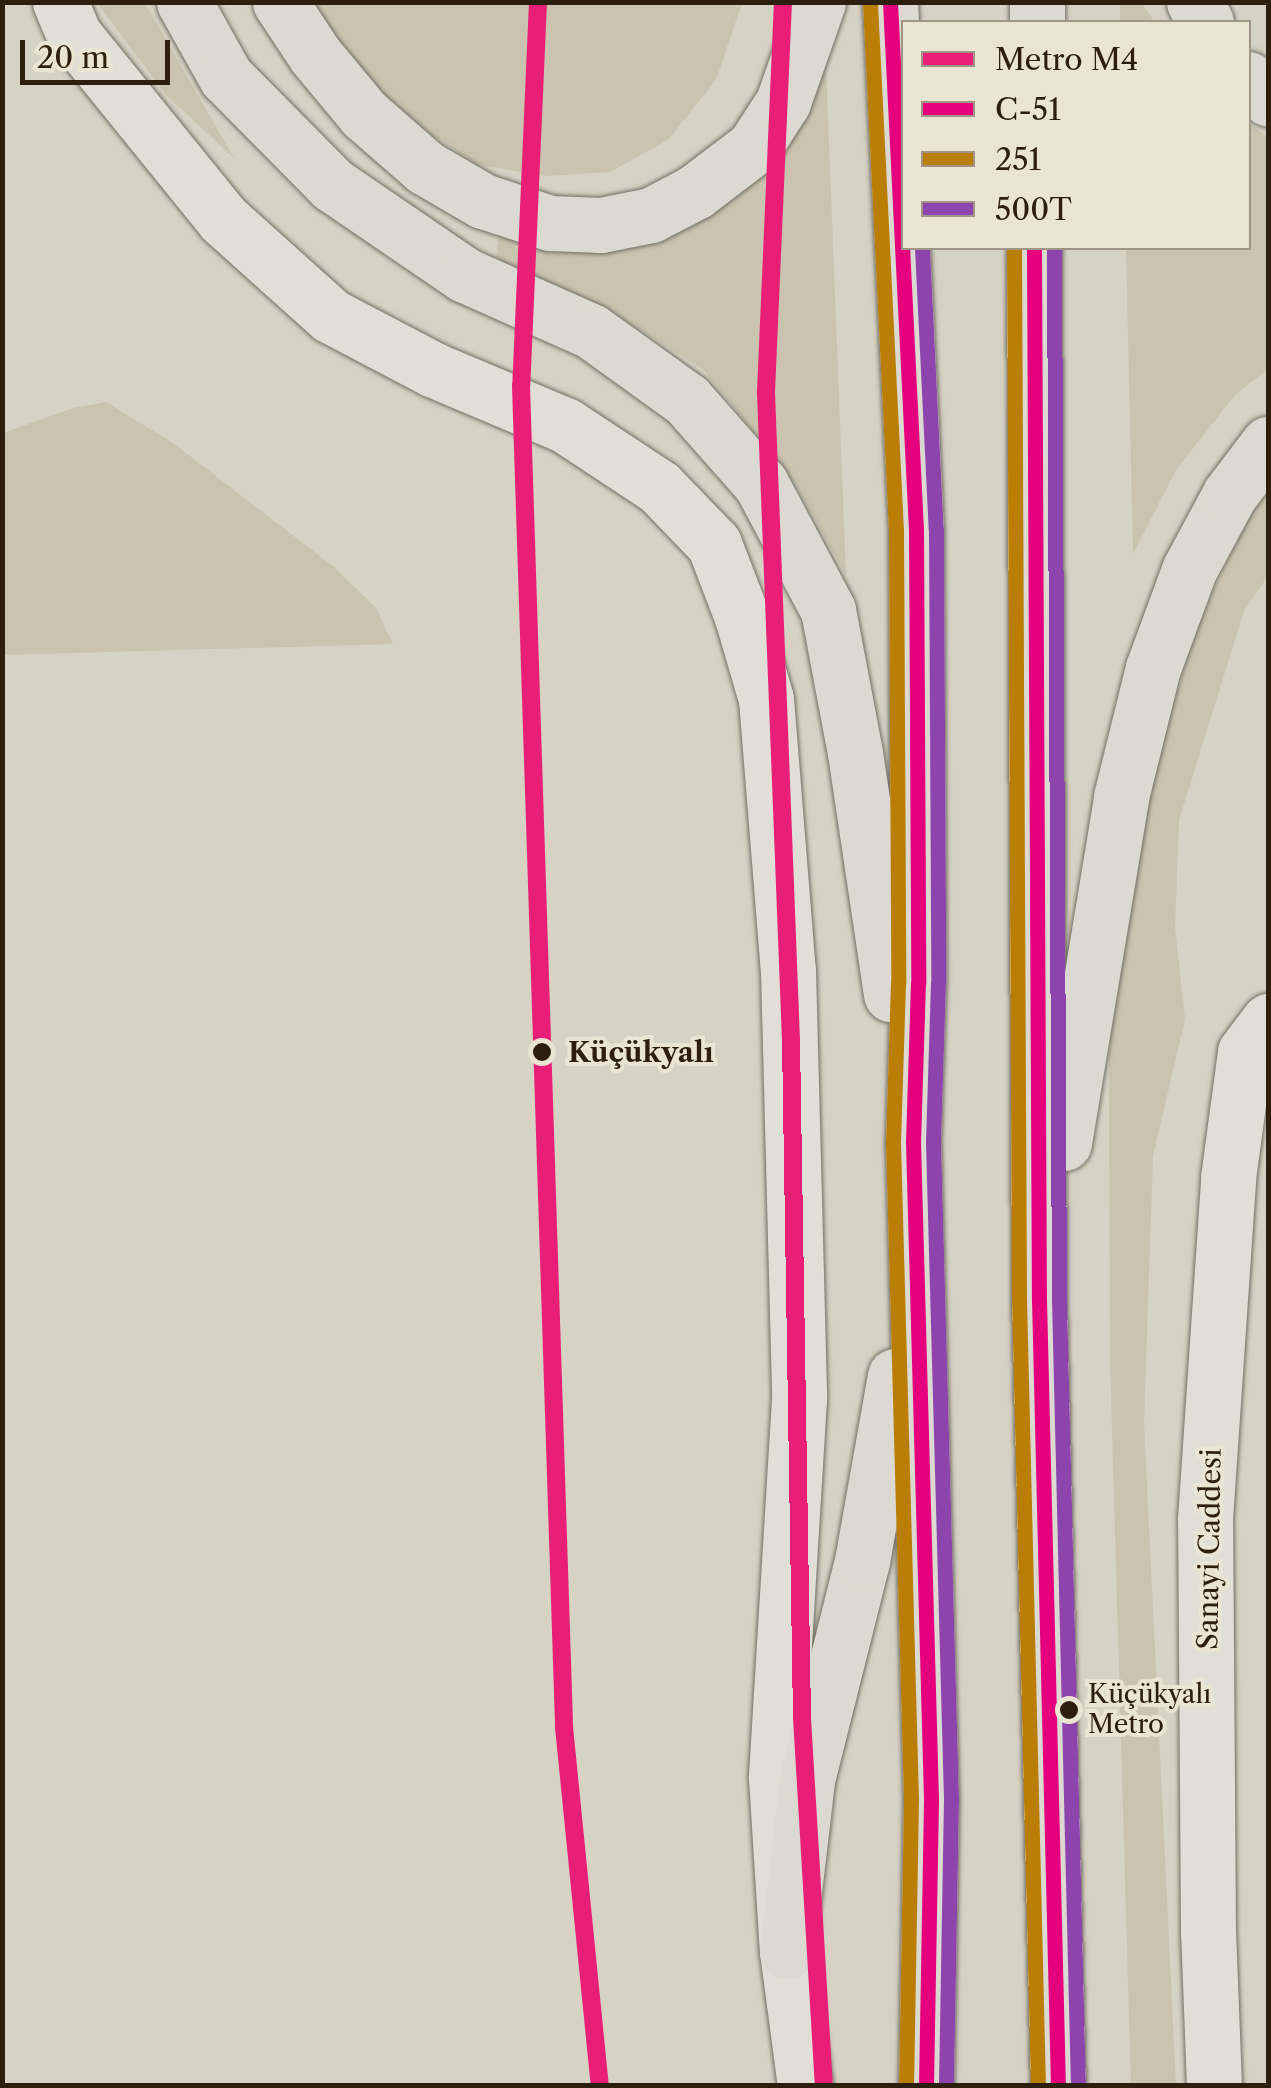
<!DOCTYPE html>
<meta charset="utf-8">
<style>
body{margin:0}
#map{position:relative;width:1271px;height:2088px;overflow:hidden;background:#d6d2c4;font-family:"Libre Caslon Text",serif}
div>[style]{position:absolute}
.green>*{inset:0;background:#cac3af}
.roads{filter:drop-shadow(0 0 2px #736f65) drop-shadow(0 0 2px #736f65)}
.secondary>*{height:55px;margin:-27.5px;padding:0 27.5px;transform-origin:27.5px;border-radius:27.5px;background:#e1ded7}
.highway>*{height:55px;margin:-27.5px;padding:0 27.5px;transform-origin:27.5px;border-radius:27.5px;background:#dbd9d1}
.bus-1>*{height:15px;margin:-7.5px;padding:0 7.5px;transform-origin:7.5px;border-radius:7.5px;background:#e5007d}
.bus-2>*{height:15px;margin:-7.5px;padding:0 7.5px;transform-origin:7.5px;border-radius:7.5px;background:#ba7e04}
.bus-3>*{height:15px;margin:-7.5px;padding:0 7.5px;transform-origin:7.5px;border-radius:7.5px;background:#8e44ad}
.metro-1>*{height:18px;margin:-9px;padding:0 9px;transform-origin:9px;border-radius:9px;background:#e91e76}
.dots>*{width:28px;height:28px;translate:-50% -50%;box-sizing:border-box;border:5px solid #eae4d3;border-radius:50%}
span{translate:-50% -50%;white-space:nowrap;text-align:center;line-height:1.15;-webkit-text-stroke:8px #eae4d3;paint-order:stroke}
.bus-label{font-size:26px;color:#2c1f0e}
.left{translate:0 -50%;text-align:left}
.stop-label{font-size:28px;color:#2c1f0e;font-weight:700}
.street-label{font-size:28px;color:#2c1f0e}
.frame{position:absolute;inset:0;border:5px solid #2c1f0e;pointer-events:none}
.legend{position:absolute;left:901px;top:20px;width:350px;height:230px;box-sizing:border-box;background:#eae4d3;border:2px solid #9e9584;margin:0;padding:12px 18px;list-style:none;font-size:30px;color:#2c1f0e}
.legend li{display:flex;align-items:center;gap:20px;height:50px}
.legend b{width:50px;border:2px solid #9e9584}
.scale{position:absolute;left:20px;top:40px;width:150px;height:45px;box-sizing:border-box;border:5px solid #2c1f0e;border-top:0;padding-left:12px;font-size:30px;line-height:35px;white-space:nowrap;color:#2c1f0e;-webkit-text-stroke:8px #eae4d3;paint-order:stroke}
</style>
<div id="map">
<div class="green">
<i style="clip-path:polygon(97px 3px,145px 3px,234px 158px,167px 96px)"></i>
<i style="clip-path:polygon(309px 3px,742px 3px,716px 80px,668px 140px,610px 172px,547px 176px,478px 165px,383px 104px)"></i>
<i style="clip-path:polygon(1120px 3px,1141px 3px,1155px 22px,1120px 22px)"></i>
<i style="clip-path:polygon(826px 66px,846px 575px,794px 482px,703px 369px,602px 307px,495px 266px,499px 236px,585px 243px,798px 115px)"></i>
<i style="clip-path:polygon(1249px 123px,1268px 138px,1268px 369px,1235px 395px,1176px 470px,1133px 554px,1126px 248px,1248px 248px)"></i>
<i style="clip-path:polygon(106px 402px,173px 443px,334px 567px,376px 608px,393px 644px,3px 655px,3px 433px,73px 408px)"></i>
<i style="clip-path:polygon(1268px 491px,1268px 576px,1244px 611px,1179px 820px,1175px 927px,1185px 1019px,1153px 1156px,1144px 1423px,1176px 2085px,1131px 2086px,1110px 1361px,1109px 1042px,1138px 824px,1196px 629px,1245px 522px)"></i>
</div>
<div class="roads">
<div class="secondary">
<i style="left:60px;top:2px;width:36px;rotate:67deg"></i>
<i style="left:74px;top:35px;width:238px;rotate:51deg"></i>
<i style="left:224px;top:220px;width:144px;rotate:41.9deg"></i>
<i style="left:331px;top:316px;width:116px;rotate:27.7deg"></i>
<i style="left:434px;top:370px;width:142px;rotate:22.8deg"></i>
<i style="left:565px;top:425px;width:113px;rotate:33.4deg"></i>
<i style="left:659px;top:487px;width:79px;rotate:46deg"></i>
<i style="left:714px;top:544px;width:78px;rotate:69deg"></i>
<i style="left:742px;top:617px;width:85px;rotate:73.7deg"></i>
<i style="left:766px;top:699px;width:272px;rotate:85.4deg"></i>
<i style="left:788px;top:970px;width:429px;rotate:88.5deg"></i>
<i style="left:799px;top:1399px;width:380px;rotate:93.5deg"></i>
<i style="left:776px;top:1778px;width:173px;rotate:86.4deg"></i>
<i style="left:787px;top:1951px;width:136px;rotate:82.4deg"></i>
<i style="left:1214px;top:2086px;width:153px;rotate:-92.2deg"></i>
<i style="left:1208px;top:1933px;width:414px;rotate:-90.4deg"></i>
<i style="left:1205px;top:1519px;width:342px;rotate:-86.1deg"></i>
<i style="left:1228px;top:1178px;width:127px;rotate:-82.3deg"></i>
<i style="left:1245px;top:1052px;width:39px;rotate:-53deg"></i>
</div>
<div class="highway">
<i style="left:184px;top:2px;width:86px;rotate:60.8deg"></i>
<i style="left:226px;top:77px;width:152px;rotate:45.3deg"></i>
<i style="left:333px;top:185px;width:160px;rotate:34.3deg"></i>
<i style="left:465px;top:275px;width:138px;rotate:24deg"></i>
<i style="left:591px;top:331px;width:118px;rotate:35.7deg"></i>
<i style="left:687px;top:400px;width:112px;rotate:48.6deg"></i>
<i style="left:761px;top:484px;width:143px;rotate:62deg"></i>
<i style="left:828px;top:610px;width:146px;rotate:79.3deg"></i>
<i style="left:855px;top:753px;width:244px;rotate:81.5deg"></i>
<i style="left:280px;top:2px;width:64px;rotate:56.6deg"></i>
<i style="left:315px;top:55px;width:77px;rotate:50.3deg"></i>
<i style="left:364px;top:114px;width:82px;rotate:41.1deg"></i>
<i style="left:426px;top:168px;width:66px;rotate:30.1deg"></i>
<i style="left:483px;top:201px;width:71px;rotate:18.2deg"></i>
<i style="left:550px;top:223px;width:51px;rotate:2.2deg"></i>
<i style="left:601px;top:225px;width:51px;rotate:-11.3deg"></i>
<i style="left:651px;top:215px;width:50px;rotate:-27.6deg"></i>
<i style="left:695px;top:192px;width:74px;rotate:-37.3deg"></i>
<i style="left:754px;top:147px;width:54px;rotate:-57.2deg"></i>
<i style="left:783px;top:102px;width:106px;rotate:-70.7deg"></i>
<i style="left:890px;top:2px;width:529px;rotate:87.18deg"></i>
<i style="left:916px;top:530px;width:453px;rotate:89.7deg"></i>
<i style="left:918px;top:983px;width:159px;rotate:91.8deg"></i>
<i style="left:913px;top:1142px;width:658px;rotate:88.43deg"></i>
<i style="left:931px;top:1800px;width:286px;rotate:91deg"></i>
<i style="left:1194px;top:2px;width:23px;rotate:59deg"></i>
<i style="left:1037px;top:22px;width:20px;rotate:-90deg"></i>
<i style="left:1248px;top:79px;width:28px;rotate:44deg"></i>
<i style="left:1034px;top:248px;width:1051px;rotate:89.73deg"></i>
<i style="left:1039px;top:1299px;width:787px;rotate:88.62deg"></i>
<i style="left:1064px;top:1143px;width:351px;rotate:-80.6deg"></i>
<i style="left:1121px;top:797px;width:133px;rotate:-76.1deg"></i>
<i style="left:1153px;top:668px;width:104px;rotate:-69.8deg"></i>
<i style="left:1189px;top:570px;width:86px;rotate:-61.7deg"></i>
<i style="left:1230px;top:494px;width:63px;rotate:-52.8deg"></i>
<i style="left:787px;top:1951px;width:172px;rotate:-83.3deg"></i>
<i style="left:807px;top:1780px;width:226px;rotate:-75.9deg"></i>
<i style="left:862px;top:1561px;width:188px;rotate:-79.9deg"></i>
</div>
</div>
<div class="bus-1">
<i style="left:890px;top:2px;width:529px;rotate:87.18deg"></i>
<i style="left:916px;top:530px;width:453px;rotate:89.7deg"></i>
<i style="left:918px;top:983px;width:159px;rotate:91.8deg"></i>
<i style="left:913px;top:1142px;width:658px;rotate:88.43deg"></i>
<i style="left:931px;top:1800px;width:286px;rotate:91deg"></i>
<i style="left:1034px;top:248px;width:1051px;rotate:89.73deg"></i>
<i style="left:1039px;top:1299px;width:787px;rotate:88.62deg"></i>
</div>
<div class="bus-2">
<i style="left:870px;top:3px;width:529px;rotate:87.18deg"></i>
<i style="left:896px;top:531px;width:452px;rotate:89.7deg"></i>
<i style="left:898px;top:983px;width:160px;rotate:91.8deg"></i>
<i style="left:893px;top:1143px;width:657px;rotate:88.43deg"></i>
<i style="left:911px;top:1800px;width:286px;rotate:91deg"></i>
<i style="left:1014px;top:248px;width:1051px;rotate:89.73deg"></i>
<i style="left:1019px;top:1299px;width:787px;rotate:88.62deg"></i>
</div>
<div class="bus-3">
<i style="left:922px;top:248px;width:282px;rotate:87.2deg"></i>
<i style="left:936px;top:530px;width:453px;rotate:89.7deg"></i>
<i style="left:938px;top:983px;width:159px;rotate:91.8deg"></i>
<i style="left:933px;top:1142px;width:657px;rotate:88.43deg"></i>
<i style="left:951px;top:1799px;width:287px;rotate:91deg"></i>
<i style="left:1054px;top:248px;width:1051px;rotate:89.73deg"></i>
<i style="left:1059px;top:1299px;width:787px;rotate:88.62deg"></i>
</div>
<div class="metro-1">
<i style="left:538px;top:2px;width:384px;rotate:92.5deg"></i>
<i style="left:521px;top:386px;width:1342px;rotate:88.16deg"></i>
<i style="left:564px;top:1727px;width:361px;rotate:84.3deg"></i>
<i style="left:783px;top:2px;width:391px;rotate:92.5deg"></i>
<i style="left:766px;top:393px;width:647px;rotate:87.79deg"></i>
<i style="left:791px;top:1040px;width:678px;rotate:89.07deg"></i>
<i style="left:802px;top:1718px;width:369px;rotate:86.6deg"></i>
</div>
<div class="dots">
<i style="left:542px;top:1052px;background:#2c1f0e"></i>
<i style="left:1069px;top:1710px;background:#2c1f0e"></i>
</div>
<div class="bus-label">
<span class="left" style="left:1088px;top:1710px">Küçükyalı<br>Metro</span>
</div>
<div class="stop-label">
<span class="left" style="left:568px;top:1052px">Küçükyalı</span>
</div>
<div class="street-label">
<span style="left:1209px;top:1549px;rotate:-89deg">Sanayi Caddesi</span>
</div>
<div class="frame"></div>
<ul class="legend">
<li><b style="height:12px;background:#e91e76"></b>Metro M4</li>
<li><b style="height:12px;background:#e5007d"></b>C-51</li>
<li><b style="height:12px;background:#ba7e04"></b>251</li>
<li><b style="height:12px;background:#8e44ad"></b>500T</li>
</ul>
<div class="scale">20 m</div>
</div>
